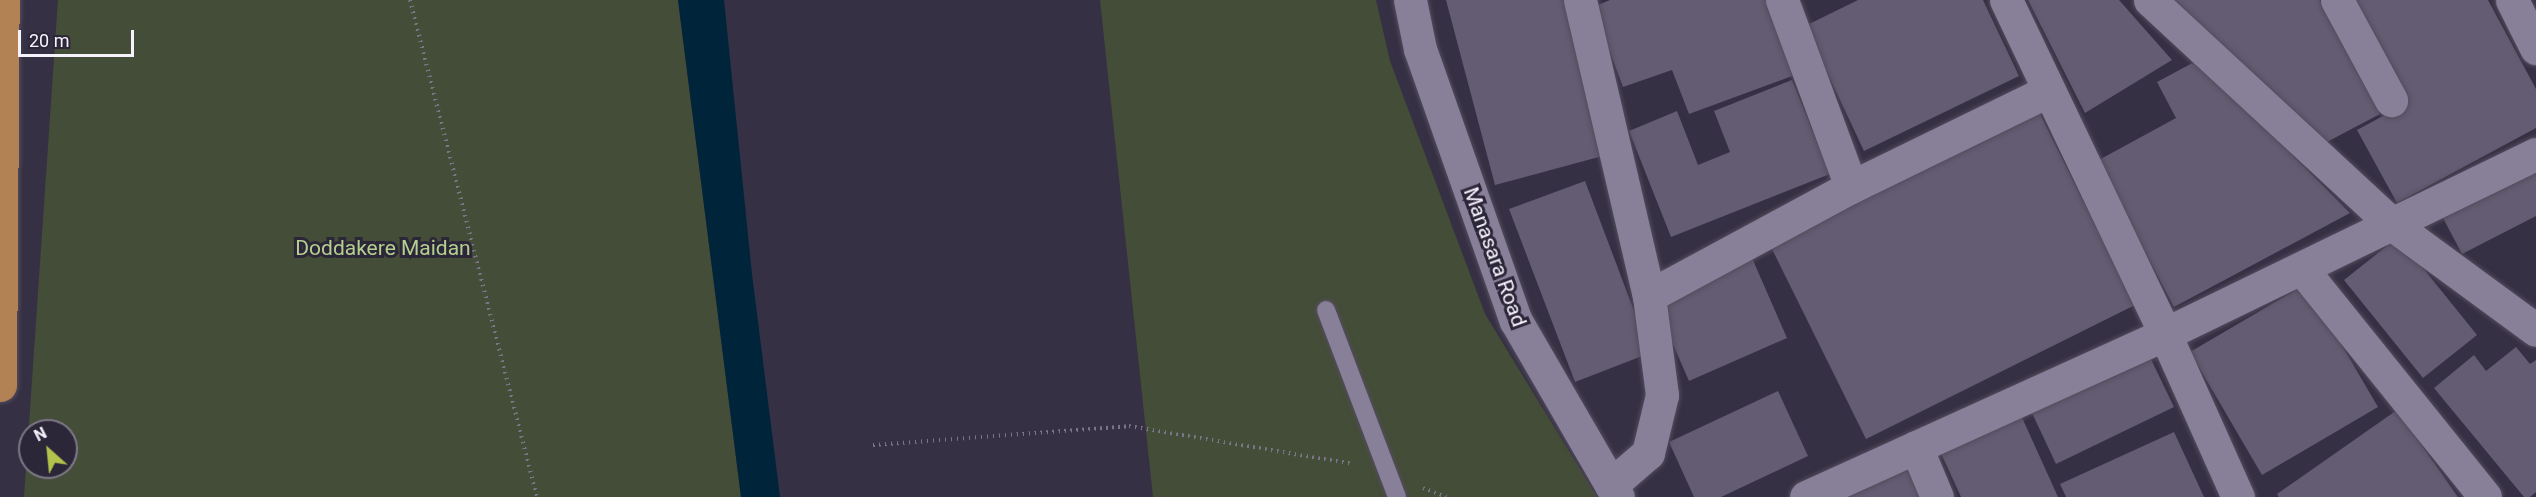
<!DOCTYPE html>
<style>
body{margin:0}
#map{position:relative;width:2536px;height:497px;overflow:hidden;background:#363044;font-family:Roboto,sans-serif}
div>[style]{position:absolute}
.green>*{inset:0;background:#444d37}
.water>*{inset:0;background:#00243a}
.building>*{inset:0;background:#635c72}
.path>*{height:4px;margin-top:-2px;transform-origin:0;background:repeating-linear-gradient(90deg,#7a7586 0 1.5px,transparent 0 6px)}
.roads{filter:drop-shadow(0 0 2px #524c5d) drop-shadow(0 0 2px #524c5d)}
.lane>*{height:18px;margin:-9px;padding:0 9px;transform-origin:9px;border-radius:9px;background:#878098}
.street>*{height:33px;margin:-16.5px;padding:0 16.5px;transform-origin:16.5px;border-radius:16.5px;background:#878098}
.primary>*{height:33px;margin:-16.5px;padding:0 16.5px;transform-origin:16.5px;border-radius:16.5px;background:#b28255}
span{translate:-50% -50%;white-space:nowrap;text-align:center;line-height:1.15;-webkit-text-stroke:6px #2c2639;paint-order:stroke}
.park-label{font-size:21px;color:#b5cf8f}
.street-label{font-size:21px;color:#f6f3fd}
.north{position:absolute;left:18px;top:419px;width:60px;height:60px;box-sizing:border-box;background:#2c2639;border:2px solid #7d7887;border-radius:50%;rotate:333deg;font-size:16px;font-weight:700;line-height:24px;text-align:center;color:#f6f3fd}
.north::after{content:'';display:block;margin:auto;width:21px;height:27px;background:#b2c24b;clip-path:polygon(50% 0,100% 100%,50% 72%,0 100%)}
.scale{position:absolute;left:18px;top:30px;width:116px;height:27px;box-sizing:border-box;border:3px solid #f6f3fd;border-top:0;padding-left:8px;font-size:18px;line-height:21px;white-space:nowrap;color:#f6f3fd;-webkit-text-stroke:4px #2c2639;paint-order:stroke}
</style>
<div id="map">
<div class="green">
<i style="clip-path:polygon(evenodd,58px 0,678px 0,741px 497px,24px 497px,58px 0,30px 431px,66px 431px,66px 467px,30px 467px,30px 431px)"></i>
<i style="clip-path:polygon(1100px 0,1376px 0,1390px 61px,1485px 314px,1597px 497px,1153px 497px)"></i>
</div>
<div class="water">
<i style="clip-path:polygon(678px 0,724px 0,752px 274px,780px 497px,741px 497px)"></i>
</div>
<div class="building">
<i style="clip-path:polygon(1446px 0,1569px 0,1610px 154px,1495px 185px)"></i>
<i style="clip-path:polygon(1610px 0,1767px 0,1795px 75px,1689px 114px,1672px 70px,1623px 87px,1593px 7px)"></i>
<i style="clip-path:polygon(1858px 0,1983px 0,2019px 76px,1864px 151px,1805px 26px)"></i>
<i style="clip-path:polygon(2028px 0,2119px 0,2172px 60px,2085px 113px)"></i>
<i style="clip-path:polygon(2159px 0,2320px 0,2380px 114px,2325px 143px)"></i>
<i style="clip-path:polygon(2354px 0,2488px 0,2536px 89px,2536px 128px,2397px 203px,2357px 130px,2409px 102px)"></i>
<i style="clip-path:polygon(2198px 60px,2350px 213px,2174px 307px,2097px 161px,2176px 118px,2157px 82px)"></i>
<i style="clip-path:polygon(1792px 80px,1830px 174px,1671px 237px,1629px 131px,1677px 111px,1698px 165px,1730px 152px,1714px 111px)"></i>
<i style="clip-path:polygon(2039px 112px,2135px 305px,1866px 439px,1770px 245px)"></i>
<i style="clip-path:polygon(2536px 171px,2536px 216px,2462px 254px,2443px 218px)"></i>
<i style="clip-path:polygon(1585px 181px,1650px 353px,1575px 382px,1509px 209px)"></i>
<i style="clip-path:polygon(2398px 237px,2477px 335px,2423px 378px,2344px 280px)"></i>
<i style="clip-path:polygon(1752px 258px,1787px 338px,1689px 381px,1654px 301px)"></i>
<i style="clip-path:polygon(2306px 284px,2378px 407px,2262px 475px,2190px 352px)"></i>
<i style="clip-path:polygon(2516px 347px,2530px 364px,2536px 360px,2536px 492px,2530px 497px,2524px 497px,2434px 388px,2474px 355px,2486px 371px)"></i>
<i style="clip-path:polygon(2149px 355px,2174px 407px,2056px 464px,2031px 411px)"></i>
<i style="clip-path:polygon(1778px 391px,1808px 456px,1721px 497px,1694px 497px,1669px 442px)"></i>
<i style="clip-path:polygon(2397px 410px,2458px 497px,2279px 497px,2277px 494px)"></i>
<i style="clip-path:polygon(2020px 413px,2058px 497px,1961px 497px,1939px 449px)"></i>
<i style="clip-path:polygon(2174px 432px,2204px 497px,2066px 497px,2060px 484px)"></i>
<i style="clip-path:polygon(1917px 462px,1932px 497px,1837px 497px)"></i>
</div>
<div class="path">
<i style="left:410px;top:0;width:513px;rotate:75.67deg"></i>
<i style="left:873px;top:445px;width:257px;rotate:-4.2deg"></i>
<i style="left:1129px;top:426px;width:228px;rotate:9.6deg"></i>
<i style="left:1423px;top:488px;width:25px;rotate:21deg"></i>
</div>
<div class="roads">
<div class="lane">
<i style="left:1326px;top:310px;width:200px;rotate:69.2deg"></i>
</div>
<div class="street">
<i style="left:1410px;top:0;width:50px;rotate:78.5deg"></i>
<i style="left:1420px;top:49px;width:288px;rotate:70.6deg"></i>
<i style="left:1516px;top:321px;width:203px;rotate:59.9deg"></i>
<i style="left:1580px;top:0;width:304px;rotate:76.9deg"></i>
<i style="left:1649px;top:296px;width:100px;rotate:82.5deg"></i>
<i style="left:1662px;top:395px;width:60px;rotate:103.6deg"></i>
<i style="left:1648px;top:453px;width:49px;rotate:139.1deg"></i>
<i style="left:1782px;top:0;width:199px;rotate:69.7deg"></i>
<i style="left:2006px;top:0;width:370px;rotate:64.5deg"></i>
<i style="left:2165px;top:334px;width:179px;rotate:65.9deg"></i>
<i style="left:2150px;top:0;width:331px;rotate:42.8deg"></i>
<i style="left:2393px;top:225px;width:177px;rotate:36.3deg"></i>
<i style="left:2337px;top:0;width:114px;rotate:61.6deg"></i>
<i style="left:2512px;top:0;width:54px;rotate:63.4deg"></i>
<i style="left:2302px;top:269px;width:292px;rotate:51.2deg"></i>
<i style="left:1649px;top:296px;width:230px;rotate:-28.4deg"></i>
<i style="left:1851px;top:187px;width:219px;rotate:-26deg"></i>
<i style="left:1916px;top:447px;width:54px;rotate:67.2deg"></i>
<i style="left:1806px;top:497px;width:394px;rotate:-24.4deg"></i>
<i style="left:2165px;top:334px;width:412px;rotate:-25.9deg"></i>
</div>
<div class="primary">
<i style="left:0;top:385px;width:385px;rotate:-89.6deg"></i>
</div>
</div>
<div class="park-label">
<span style="left:383px;top:248px">Doddakere Maidan</span>
</div>
<div class="street-label">
<span style="left:1495px;top:257px;rotate:70deg">Manasara Road</span>
</div>
<div class="north">N</div>
<div class="scale">20 m</div>
</div>
